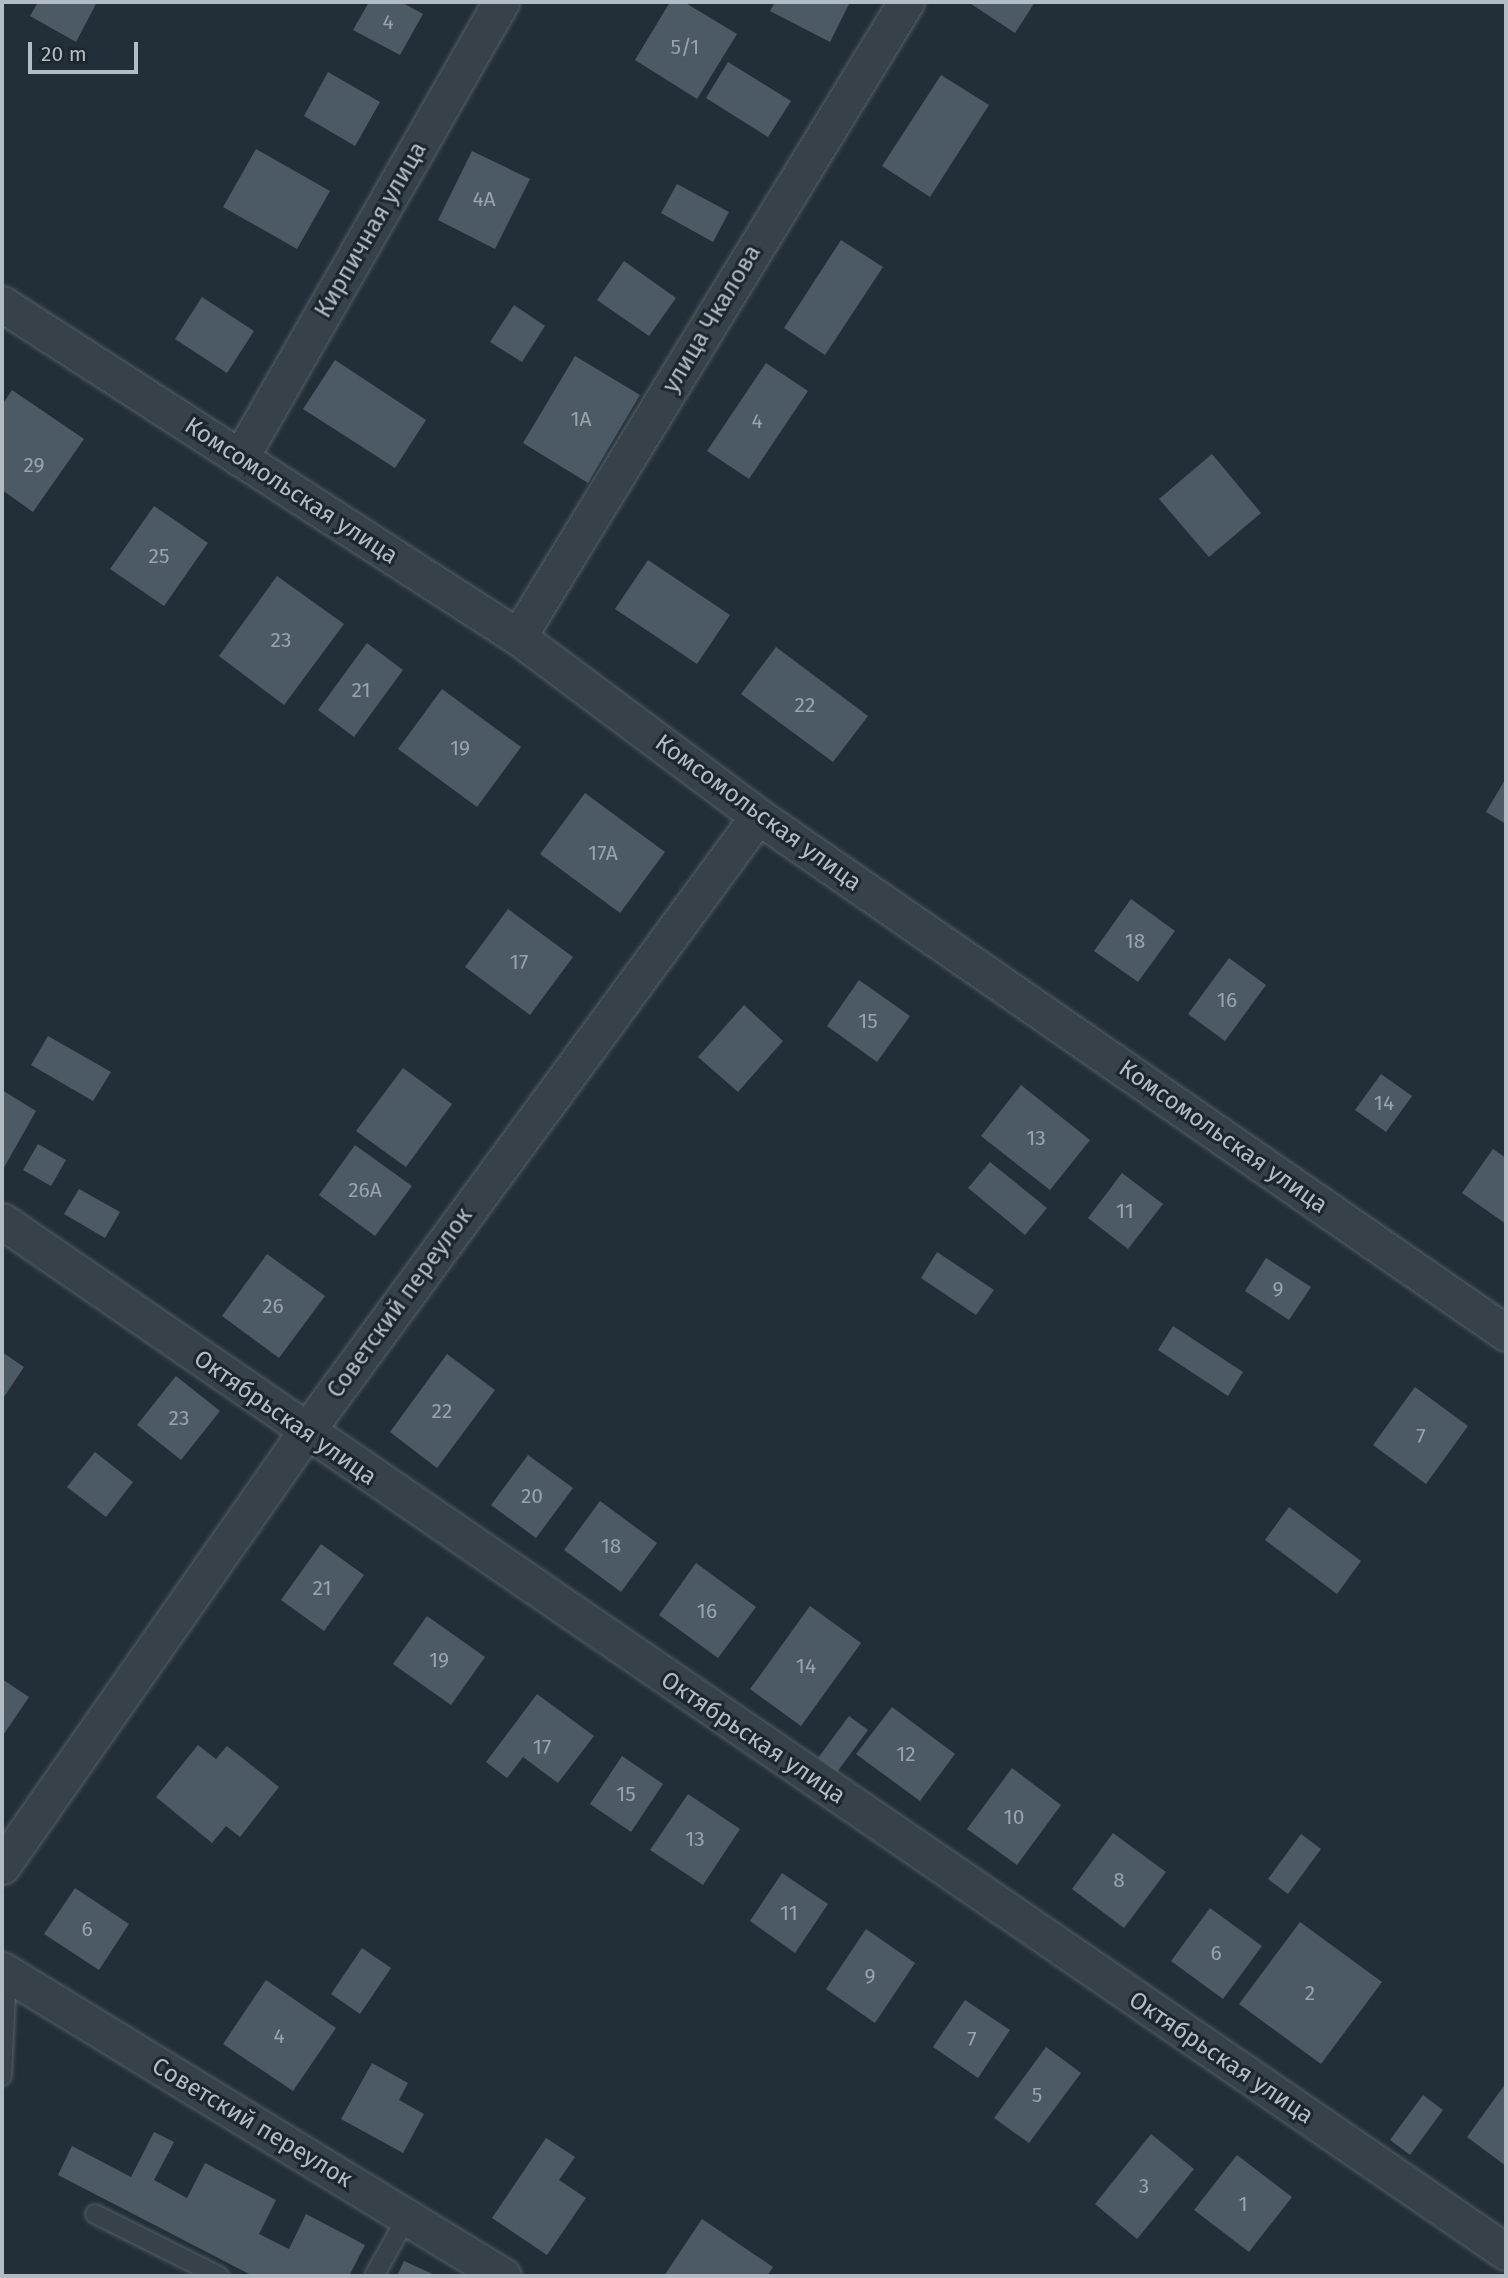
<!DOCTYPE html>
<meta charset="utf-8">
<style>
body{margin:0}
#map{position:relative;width:1508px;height:2278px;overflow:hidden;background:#232f38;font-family:"Fira Sans",sans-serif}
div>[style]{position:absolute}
.building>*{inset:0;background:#4b5a64}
.roads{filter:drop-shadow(0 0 2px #545f66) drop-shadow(0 0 2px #545f66)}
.lane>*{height:18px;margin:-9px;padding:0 9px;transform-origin:9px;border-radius:9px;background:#364149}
.street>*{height:35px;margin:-17.5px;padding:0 17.5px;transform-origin:17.5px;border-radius:17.5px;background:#364149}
span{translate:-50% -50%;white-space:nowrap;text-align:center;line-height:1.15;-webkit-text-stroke:6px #1c262d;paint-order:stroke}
.number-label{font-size:21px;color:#98a4ad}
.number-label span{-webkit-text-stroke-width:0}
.street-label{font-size:24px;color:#b1bcc5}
.frame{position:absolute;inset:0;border:4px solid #b1bcc5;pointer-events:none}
.scale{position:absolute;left:28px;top:42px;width:110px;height:32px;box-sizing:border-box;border:4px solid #b1bcc5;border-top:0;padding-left:9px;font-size:21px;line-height:24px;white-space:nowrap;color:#b1bcc5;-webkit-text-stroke:5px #1c262d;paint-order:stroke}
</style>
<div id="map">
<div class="building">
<i style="clip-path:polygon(38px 2px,97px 2px,76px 42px,30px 16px)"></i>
<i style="clip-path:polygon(369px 2px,401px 2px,423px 14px,400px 55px,353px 30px)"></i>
<i style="clip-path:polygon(670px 2px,684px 2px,737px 34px,697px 99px,635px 60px)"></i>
<i style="clip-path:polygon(775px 2px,850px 2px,830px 42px,770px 11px)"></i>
<i style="clip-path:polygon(968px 2px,1035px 2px,1015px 33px)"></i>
<i style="clip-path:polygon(728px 62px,791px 101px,768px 137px,706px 98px)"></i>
<i style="clip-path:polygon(328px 72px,380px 102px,355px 146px,304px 116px)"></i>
<i style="clip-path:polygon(941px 75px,989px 105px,930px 197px,882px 166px)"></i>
<i style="clip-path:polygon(256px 149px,330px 191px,297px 249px,223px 207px)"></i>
<i style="clip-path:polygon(472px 151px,530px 179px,495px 249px,438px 220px)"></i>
<i style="clip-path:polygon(677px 184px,729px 212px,713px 242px,661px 213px)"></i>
<i style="clip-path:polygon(841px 240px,883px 267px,825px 355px,784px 328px)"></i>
<i style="clip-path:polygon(624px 261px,676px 298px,649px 336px,597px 300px)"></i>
<i style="clip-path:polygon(202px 297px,254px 331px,227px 373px,175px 339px)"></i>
<i style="clip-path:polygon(514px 305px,545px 326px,522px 362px,490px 342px)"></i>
<i style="clip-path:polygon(575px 356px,640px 395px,588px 483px,523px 443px)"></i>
<i style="clip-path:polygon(335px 360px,426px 420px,395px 468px,303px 409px)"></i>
<i style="clip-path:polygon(766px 363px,808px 391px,749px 479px,707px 451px)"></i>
<i style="clip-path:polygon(12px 390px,84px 439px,33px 512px,2px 490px,2px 405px)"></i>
<i style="clip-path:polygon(1212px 454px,1261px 513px,1209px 557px,1159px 499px)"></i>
<i style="clip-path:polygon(154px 506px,208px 543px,164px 606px,110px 569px)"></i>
<i style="clip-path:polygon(648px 560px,730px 615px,697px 664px,615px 609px)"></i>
<i style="clip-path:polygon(277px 576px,344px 624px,284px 705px,219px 656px)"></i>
<i style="clip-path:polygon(367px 643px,403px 670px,354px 737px,318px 710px)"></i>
<i style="clip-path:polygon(776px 647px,868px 716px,833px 762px,741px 694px)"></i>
<i style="clip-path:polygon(442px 689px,521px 747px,477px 807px,398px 749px)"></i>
<i style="clip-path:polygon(1506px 778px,1506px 824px,1486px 812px)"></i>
<i style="clip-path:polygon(585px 793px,665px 852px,620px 913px,540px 854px)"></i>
<i style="clip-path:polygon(1131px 899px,1175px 931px,1138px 982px,1094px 951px)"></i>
<i style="clip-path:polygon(508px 909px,573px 957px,530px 1015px,465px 967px)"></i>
<i style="clip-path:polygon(1229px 958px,1266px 985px,1225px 1041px,1188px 1014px)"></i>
<i style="clip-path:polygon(859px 980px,910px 1016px,877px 1062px,827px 1026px)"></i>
<i style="clip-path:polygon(744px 1005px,783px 1041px,738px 1092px,698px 1057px)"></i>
<i style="clip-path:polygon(48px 1036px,111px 1072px,93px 1101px,31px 1065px)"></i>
<i style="clip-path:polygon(403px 1068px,452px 1104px,406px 1167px,356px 1131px)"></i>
<i style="clip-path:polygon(1381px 1074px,1412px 1096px,1386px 1132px,1355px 1110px)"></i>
<i style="clip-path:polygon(1021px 1085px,1090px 1140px,1050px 1190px,981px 1136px)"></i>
<i style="clip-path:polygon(2px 1090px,36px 1111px,2px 1171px)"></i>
<i style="clip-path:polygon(38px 1144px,66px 1160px,51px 1186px,23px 1170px)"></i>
<i style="clip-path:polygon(355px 1145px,412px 1186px,375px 1236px,319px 1195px)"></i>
<i style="clip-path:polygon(1493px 1149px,1506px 1158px,1506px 1224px,1462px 1193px)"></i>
<i style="clip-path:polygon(990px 1162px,1047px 1208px,1025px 1235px,968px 1188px)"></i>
<i style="clip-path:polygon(1122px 1173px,1163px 1204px,1128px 1249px,1088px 1218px)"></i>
<i style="clip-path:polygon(79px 1189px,120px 1212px,105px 1238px,64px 1214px)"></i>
<i style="clip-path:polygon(937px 1252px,994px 1290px,976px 1315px,921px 1278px)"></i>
<i style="clip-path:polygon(267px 1254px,325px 1296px,279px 1358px,222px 1316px)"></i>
<i style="clip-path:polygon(1266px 1258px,1311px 1287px,1289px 1320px,1245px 1291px)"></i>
<i style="clip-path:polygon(1173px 1326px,1243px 1372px,1228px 1396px,1158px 1350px)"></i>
<i style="clip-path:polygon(2px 1352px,24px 1367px,2px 1400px)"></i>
<i style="clip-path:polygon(447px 1354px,495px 1390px,437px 1468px,390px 1432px)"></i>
<i style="clip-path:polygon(176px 1376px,220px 1411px,181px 1460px,137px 1425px)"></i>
<i style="clip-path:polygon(1415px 1387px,1468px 1426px,1426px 1484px,1373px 1445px)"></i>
<i style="clip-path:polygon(95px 1452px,133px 1482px,106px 1517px,67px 1487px)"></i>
<i style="clip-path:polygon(528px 1455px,573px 1488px,536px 1538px,491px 1505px)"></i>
<i style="clip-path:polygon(600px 1501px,657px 1543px,621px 1592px,564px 1550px)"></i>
<i style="clip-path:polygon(1289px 1507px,1361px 1561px,1337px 1594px,1265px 1540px)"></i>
<i style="clip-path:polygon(321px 1544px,364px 1575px,324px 1631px,281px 1600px)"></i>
<i style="clip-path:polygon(696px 1563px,756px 1607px,718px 1658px,659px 1615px)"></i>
<i style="clip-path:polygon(810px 1606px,861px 1643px,801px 1726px,750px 1689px)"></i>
<i style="clip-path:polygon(427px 1616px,485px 1657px,451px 1705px,393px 1664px)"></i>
<i style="clip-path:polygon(2px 1679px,29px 1697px,2px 1737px)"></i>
<i style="clip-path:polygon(537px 1694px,594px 1736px,558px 1783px,523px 1757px,507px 1778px,486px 1762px)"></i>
<i style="clip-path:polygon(892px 1707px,955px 1754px,920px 1801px,856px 1754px)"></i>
<i style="clip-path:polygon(849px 1716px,868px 1730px,837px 1772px,818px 1758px)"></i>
<i style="clip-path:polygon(198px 1745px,216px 1759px,227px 1746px,279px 1787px,240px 1837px,226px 1826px,212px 1843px,156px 1797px)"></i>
<i style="clip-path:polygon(622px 1756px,663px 1784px,631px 1832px,590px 1804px)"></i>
<i style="clip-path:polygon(1012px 1768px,1061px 1805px,1017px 1865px,967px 1829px)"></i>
<i style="clip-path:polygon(688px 1794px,740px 1829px,703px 1885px,650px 1850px)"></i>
<i style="clip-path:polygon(1113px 1833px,1166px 1872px,1124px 1928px,1072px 1889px)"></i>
<i style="clip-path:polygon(1301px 1834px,1321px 1849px,1288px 1894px,1268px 1879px)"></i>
<i style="clip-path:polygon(782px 1873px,828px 1904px,795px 1953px,750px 1921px)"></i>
<i style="clip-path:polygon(75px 1888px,129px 1924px,99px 1970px,44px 1934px)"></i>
<i style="clip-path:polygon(1210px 1908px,1262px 1946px,1223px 1999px,1171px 1961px)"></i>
<i style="clip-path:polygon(1300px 1922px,1382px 1982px,1321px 2064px,1239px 2004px)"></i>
<i style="clip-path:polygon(866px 1929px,915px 1963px,875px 2023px,826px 1989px)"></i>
<i style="clip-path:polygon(362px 1948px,391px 1968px,360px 2014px,331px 1994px)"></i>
<i style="clip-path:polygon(266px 1980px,336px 2028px,293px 2091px,223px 2044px)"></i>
<i style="clip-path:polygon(965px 2000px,1010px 2030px,978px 2078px,933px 2047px)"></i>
<i style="clip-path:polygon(1046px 2047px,1081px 2073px,1029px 2143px,994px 2118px)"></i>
<i style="clip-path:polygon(372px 2063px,408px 2083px,399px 2100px,424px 2114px,403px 2153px,341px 2119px)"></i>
<i style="clip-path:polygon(1506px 2083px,1506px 2166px,1467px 2137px)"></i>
<i style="clip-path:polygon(1423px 2095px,1443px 2110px,1410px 2155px,1390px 2140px)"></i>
<i style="clip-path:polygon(154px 2132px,174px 2142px,154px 2180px,187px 2198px,205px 2163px,276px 2200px,259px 2234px,289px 2249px,306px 2214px,365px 2245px,349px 2276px,253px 2276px,58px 2175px,72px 2146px,131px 2177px)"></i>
<i style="clip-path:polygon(1151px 2134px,1194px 2169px,1137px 2239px,1095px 2204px)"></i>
<i style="clip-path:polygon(546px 2138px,575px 2157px,559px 2180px,586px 2198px,547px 2255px,492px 2218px)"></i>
<i style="clip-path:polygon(1237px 2155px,1292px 2197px,1249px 2252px,1194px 2210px)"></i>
<i style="clip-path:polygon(702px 2219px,773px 2267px,767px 2276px,664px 2276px)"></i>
<i style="clip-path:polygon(404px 2261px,437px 2276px,397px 2276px)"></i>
</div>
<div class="roads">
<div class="lane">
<i style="left:2px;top:2076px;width:103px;rotate:-87.2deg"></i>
<i style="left:95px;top:2214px;width:139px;rotate:26.6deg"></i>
<i style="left:374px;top:2276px;width:68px;rotate:-60.8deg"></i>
</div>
<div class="street">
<i style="left:2px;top:304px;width:614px;rotate:32.84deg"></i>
<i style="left:518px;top:637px;width:299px;rotate:36.7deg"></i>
<i style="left:758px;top:816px;width:909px;rotate:34.65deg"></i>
<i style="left:240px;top:458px;width:525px;rotate:-60.21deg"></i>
<i style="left:518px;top:637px;width:744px;rotate:-58.57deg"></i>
<i style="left:2px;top:1221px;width:1823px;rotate:34.43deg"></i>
<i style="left:2px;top:1866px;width:528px;rotate:-55.02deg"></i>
<i style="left:305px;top:1433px;width:765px;rotate:-53.71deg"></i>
<i style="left:2px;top:1970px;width:587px;rotate:31.42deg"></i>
</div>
</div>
<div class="number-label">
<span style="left:388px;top:22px">4</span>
<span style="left:685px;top:47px">5/1</span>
<span style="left:484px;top:199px">4А</span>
<span style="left:581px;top:419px">1А</span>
<span style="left:757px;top:421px">4</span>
<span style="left:34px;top:465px">29</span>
<span style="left:159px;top:556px">25</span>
<span style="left:281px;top:640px">23</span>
<span style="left:361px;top:690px">21</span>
<span style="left:805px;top:705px">22</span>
<span style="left:460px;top:748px">19</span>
<span style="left:603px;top:853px">17А</span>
<span style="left:1135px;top:941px">18</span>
<span style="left:519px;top:962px">17</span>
<span style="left:1227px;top:1000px">16</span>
<span style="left:868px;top:1021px">15</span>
<span style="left:1384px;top:1103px">14</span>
<span style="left:1036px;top:1138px">13</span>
<span style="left:365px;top:1190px">26А</span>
<span style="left:1125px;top:1211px">11</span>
<span style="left:1278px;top:1289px">9</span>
<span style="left:273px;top:1306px">26</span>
<span style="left:442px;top:1411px">22</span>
<span style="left:179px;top:1418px">23</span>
<span style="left:1421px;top:1436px">7</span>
<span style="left:532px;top:1496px">20</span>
<span style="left:611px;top:1546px">18</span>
<span style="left:322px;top:1588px">21</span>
<span style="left:707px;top:1611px">16</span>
<span style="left:439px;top:1660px">19</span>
<span style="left:806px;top:1666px">14</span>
<span style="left:542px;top:1747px">17</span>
<span style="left:906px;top:1754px">12</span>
<span style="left:626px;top:1794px">15</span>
<span style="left:1014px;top:1817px">10</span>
<span style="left:695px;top:1839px">13</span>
<span style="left:1119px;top:1880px">8</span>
<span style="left:789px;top:1913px">11</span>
<span style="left:87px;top:1929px">6</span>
<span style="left:1216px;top:1953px">6</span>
<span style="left:870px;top:1976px">9</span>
<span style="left:1310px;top:1993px">2</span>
<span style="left:279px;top:2036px">4</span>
<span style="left:972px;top:2039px">7</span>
<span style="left:1037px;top:2095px">5</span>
<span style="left:1144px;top:2186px">3</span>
<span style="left:1243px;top:2204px">1</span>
</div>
<div class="street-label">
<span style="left:371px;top:230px;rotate:-60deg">Кирпичная улица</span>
<span style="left:712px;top:319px;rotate:-59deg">улица Чкалова</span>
<span style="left:291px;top:491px;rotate:33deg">Комсомольская улица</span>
<span style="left:758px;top:813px;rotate:36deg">Комсомольская улица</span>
<span style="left:1223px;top:1137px;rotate:35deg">Комсомольская улица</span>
<span style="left:400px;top:1303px;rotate:-54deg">Советский переулок</span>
<span style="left:285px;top:1418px;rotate:35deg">Октябрьская улица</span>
<span style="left:753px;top:1738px;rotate:34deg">Октябрьская улица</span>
<span style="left:1221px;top:2058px;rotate:34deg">Октябрьская улица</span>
<span style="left:252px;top:2123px;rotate:31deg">Советский переулок</span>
</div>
<div class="frame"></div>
<div class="scale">20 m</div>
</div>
